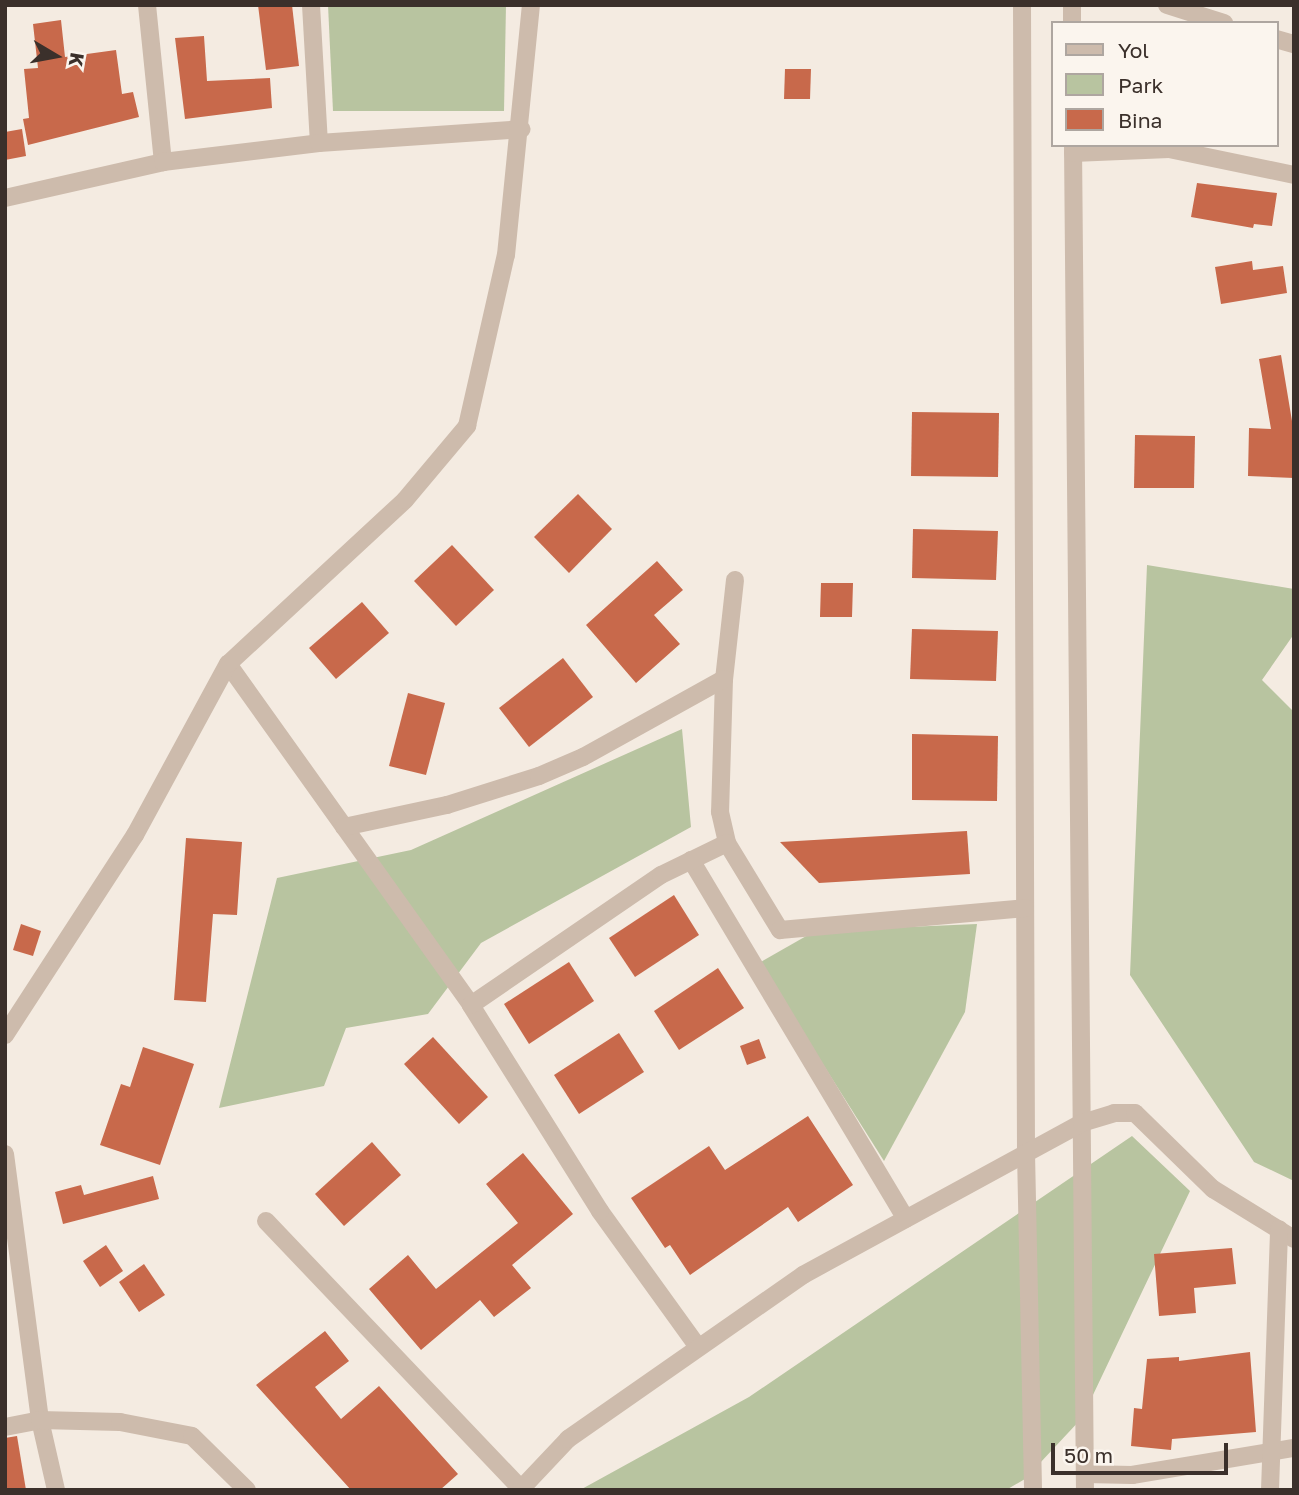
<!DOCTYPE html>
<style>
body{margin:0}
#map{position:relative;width:1299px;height:1495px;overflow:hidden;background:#f4ebe1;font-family:"Golos Text",sans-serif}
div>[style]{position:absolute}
.green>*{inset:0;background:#b8c4a0}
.building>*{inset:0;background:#c8694b}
.minor>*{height:18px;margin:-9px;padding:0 9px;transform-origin:9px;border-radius:9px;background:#cdbbac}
span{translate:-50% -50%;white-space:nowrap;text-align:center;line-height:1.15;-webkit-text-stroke:5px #fbf5ee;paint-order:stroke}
.frame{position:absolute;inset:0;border:7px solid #3b302b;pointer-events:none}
.legend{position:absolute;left:1051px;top:21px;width:228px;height:126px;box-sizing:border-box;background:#fbf5ee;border:2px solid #aea6a0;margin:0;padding:9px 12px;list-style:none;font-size:21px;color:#3b302b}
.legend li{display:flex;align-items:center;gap:14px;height:35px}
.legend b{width:35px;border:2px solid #aea6a0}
.north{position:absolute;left:21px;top:21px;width:70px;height:70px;-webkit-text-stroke:5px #fbf5ee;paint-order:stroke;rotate:100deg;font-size:19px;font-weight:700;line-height:28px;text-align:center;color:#3b302b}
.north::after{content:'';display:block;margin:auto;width:24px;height:32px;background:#3b302b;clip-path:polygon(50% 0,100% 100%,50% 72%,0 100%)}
.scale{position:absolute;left:1051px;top:1443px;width:177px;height:32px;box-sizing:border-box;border:4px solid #3b302b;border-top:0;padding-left:9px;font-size:21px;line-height:24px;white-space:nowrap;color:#3b302b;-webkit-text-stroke:5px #fbf5ee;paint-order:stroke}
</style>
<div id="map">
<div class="green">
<i style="clip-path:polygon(328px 5px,506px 5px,504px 111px,333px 111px)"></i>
<i style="clip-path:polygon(1147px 565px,1294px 589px,1294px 634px,1262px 680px,1294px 712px,1294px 1181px,1254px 1162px,1130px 975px)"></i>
<i style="clip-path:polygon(682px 729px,691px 827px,481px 943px,428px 1014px,346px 1028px,324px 1086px,219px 1108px,277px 878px,411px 850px)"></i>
<i style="clip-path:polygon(977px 924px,965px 1012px,884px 1161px,759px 963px,815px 931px)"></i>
<i style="clip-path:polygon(1132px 1136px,1190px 1191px,1082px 1418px,1025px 1479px,1006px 1490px,580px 1490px,749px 1397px)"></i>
</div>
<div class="building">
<i style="clip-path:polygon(258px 5px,292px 5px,299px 66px,266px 70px)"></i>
<i style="clip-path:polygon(61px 20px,65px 57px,116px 50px,122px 94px,133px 92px,139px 117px,28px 145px,23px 119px,29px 118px,24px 69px,38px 68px,33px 24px)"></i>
<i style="clip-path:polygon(204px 36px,207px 81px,270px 78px,272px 108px,185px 119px,175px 38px)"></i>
<i style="clip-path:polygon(785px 69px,811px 69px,810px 99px,784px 99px)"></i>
<i style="clip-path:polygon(22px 129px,26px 156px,5px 160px,5px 132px)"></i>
<i style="clip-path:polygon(1197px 183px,1277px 193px,1272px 226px,1254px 224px,1253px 228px,1191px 217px)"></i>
<i style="clip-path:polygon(1252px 261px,1253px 270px,1283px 266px,1287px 293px,1221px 304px,1215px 267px)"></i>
<i style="clip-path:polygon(1281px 355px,1294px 433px,1294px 478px,1248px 476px,1249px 428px,1271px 429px,1259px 359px)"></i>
<i style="clip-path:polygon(912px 412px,999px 413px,998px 477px,911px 476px)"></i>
<i style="clip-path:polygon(1135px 435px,1195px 436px,1194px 488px,1134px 488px)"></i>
<i style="clip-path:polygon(578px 494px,612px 529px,569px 573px,534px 537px)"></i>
<i style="clip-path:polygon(913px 529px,998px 531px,996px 580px,912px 578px)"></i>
<i style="clip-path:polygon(452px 545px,494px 590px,456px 626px,414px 581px)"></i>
<i style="clip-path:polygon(657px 561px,683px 590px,654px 615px,680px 644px,636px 683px,586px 625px)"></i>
<i style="clip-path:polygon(821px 583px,853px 583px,852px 617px,820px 617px)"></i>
<i style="clip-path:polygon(362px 602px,389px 633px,336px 679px,309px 648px)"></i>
<i style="clip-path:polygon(912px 629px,998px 631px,996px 681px,910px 679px)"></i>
<i style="clip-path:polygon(563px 658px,593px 697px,529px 747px,499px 708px)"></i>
<i style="clip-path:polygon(408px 693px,445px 703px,426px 775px,389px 766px)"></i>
<i style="clip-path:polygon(912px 734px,998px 736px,997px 801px,912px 800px)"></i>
<i style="clip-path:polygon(967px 831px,970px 874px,819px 883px,780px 842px)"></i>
<i style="clip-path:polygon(186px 838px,242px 842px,237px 915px,213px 914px,206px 1002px,174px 1000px)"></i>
<i style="clip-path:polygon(674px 895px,699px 935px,635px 977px,609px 938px)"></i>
<i style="clip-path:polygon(21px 924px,41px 931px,33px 956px,13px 950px)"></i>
<i style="clip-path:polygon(569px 962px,594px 1001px,529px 1044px,504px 1004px)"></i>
<i style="clip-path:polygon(718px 968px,744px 1008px,679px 1050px,654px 1011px)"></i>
<i style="clip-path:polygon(619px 1033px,644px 1072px,579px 1114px,554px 1075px)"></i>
<i style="clip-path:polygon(433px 1037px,488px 1097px,459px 1124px,404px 1064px)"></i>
<i style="clip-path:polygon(759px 1039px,766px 1058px,747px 1065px,740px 1046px)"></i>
<i style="clip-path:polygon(143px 1047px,194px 1064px,160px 1165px,100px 1145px,121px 1084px,130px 1087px)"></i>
<i style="clip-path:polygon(808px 1116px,853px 1185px,798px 1222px,788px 1207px,690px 1275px,670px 1245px,665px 1248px,631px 1198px,709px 1146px,725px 1170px)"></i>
<i style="clip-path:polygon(372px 1142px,401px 1175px,344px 1226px,315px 1194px)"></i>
<i style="clip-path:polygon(523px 1153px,573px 1214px,512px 1265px,531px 1288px,494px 1317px,480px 1300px,421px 1350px,369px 1289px,408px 1255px,436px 1289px,518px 1223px,486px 1184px)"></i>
<i style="clip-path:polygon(153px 1176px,159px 1199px,63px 1224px,55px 1192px,81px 1185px,84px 1195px)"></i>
<i style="clip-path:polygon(106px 1245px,123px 1271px,100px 1287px,83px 1261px)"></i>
<i style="clip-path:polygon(1232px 1248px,1236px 1284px,1194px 1288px,1196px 1313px,1159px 1316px,1154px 1254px)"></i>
<i style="clip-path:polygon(144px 1264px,165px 1295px,139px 1312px,119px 1282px)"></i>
<i style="clip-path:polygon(325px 1331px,349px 1361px,315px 1387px,341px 1419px,379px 1386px,458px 1474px,440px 1490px,351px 1490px,256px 1385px)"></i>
<i style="clip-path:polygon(1250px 1352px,1256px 1432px,1172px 1439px,1171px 1450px,1131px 1446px,1134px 1408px,1142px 1409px,1147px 1359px,1179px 1357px,1179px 1361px)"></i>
<i style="clip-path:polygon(17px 1436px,26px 1490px,5px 1490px,5px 1438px)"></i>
</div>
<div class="minor">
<i style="left:147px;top:5px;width:158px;rotate:84.2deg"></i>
<i style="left:311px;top:5px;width:138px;rotate:86.7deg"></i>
<i style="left:1022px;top:5px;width:1148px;rotate:89.8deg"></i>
<i style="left:1026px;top:1153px;width:337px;rotate:88.8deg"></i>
<i style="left:1072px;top:5px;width:18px;rotate:90deg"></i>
<i style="left:1167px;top:5px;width:60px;rotate:17.5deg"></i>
<i style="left:1276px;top:39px;width:19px;rotate:16deg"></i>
<i style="left:1073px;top:145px;width:1345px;rotate:89.49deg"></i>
<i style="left:1073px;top:153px;width:96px;rotate:-2.4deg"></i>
<i style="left:1169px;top:149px;width:128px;rotate:11.7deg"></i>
<i style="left:5px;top:198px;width:162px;rotate:-12.8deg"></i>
<i style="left:163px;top:162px;width:157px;rotate:-6.9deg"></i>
<i style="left:319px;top:143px;width:203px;rotate:-3.9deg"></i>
<i style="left:735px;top:580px;width:100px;rotate:96.3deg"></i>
<i style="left:724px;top:679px;width:133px;rotate:91.7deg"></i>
<i style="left:720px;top:812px;width:32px;rotate:77deg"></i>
<i style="left:727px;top:843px;width:102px;rotate:58.7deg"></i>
<i style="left:780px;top:930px;width:246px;rotate:-5.1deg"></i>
<i style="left:228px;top:664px;width:419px;rotate:54.5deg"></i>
<i style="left:344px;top:827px;width:105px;rotate:-12.1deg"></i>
<i style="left:447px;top:805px;width:96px;rotate:-17.5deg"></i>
<i style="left:539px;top:776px;width:48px;rotate:-23.4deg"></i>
<i style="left:583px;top:757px;width:161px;rotate:-29deg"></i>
<i style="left:691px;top:860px;width:418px;rotate:59.1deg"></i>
<i style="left:5px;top:1035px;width:239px;rotate:-57deg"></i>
<i style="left:135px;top:835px;width:195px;rotate:-61.5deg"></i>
<i style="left:228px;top:664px;width:241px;rotate:-42.8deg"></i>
<i style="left:405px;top:500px;width:97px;rotate:-50deg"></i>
<i style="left:467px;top:426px;width:175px;rotate:-77.2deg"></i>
<i style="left:506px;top:255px;width:251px;rotate:-84.3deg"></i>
<i style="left:5px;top:1154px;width:268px;rotate:82.5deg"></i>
<i style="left:40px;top:1420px;width:72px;rotate:77.1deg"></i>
<i style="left:266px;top:1221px;width:370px;rotate:46.4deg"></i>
<i style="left:698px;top:1347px;width:168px;rotate:-125.8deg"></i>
<i style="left:600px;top:1211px;width:243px;rotate:-122.1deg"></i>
<i style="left:471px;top:1005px;width:230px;rotate:-34.4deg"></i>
<i style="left:661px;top:875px;width:73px;rotate:-25.9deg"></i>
<i style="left:5px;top:1427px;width:36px;rotate:-11deg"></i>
<i style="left:40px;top:1420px;width:80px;rotate:1.4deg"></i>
<i style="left:120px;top:1422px;width:73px;rotate:11deg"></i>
<i style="left:192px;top:1436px;width:77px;rotate:44.5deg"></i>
<i style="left:1085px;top:1474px;width:47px;rotate:1.2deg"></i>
<i style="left:1132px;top:1475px;width:164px;rotate:-9.5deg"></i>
<i style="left:520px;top:1490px;width:70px;rotate:-46.7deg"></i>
<i style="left:568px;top:1439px;width:287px;rotate:-34.9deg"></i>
<i style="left:803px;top:1275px;width:318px;rotate:-28.6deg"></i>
<i style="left:1082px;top:1123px;width:34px;rotate:-17deg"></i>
<i style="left:1114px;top:1113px;width:21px"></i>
<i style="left:1135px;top:1113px;width:109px;rotate:44.3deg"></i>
<i style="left:1213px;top:1189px;width:95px;rotate:31.7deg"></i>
<i style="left:1270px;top:1490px;width:261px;rotate:-88deg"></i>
</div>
<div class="frame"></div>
<ul class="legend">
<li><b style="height:9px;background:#cdbbac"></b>Yol</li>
<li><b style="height:19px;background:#b8c4a0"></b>Park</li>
<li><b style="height:19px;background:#c8694b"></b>Bina</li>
</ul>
<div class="north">K</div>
<div class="scale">50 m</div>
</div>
